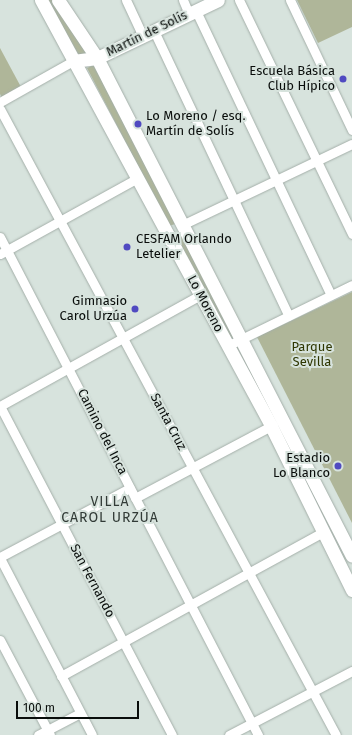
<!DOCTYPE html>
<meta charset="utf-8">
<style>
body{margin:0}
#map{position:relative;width:352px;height:735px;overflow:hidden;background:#d7e3dd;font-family:"Fira Sans",sans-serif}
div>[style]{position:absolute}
.green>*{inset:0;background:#afb699}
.roads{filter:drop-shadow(0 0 1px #a4afa9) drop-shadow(0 0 1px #a4afa9)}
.street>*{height:9px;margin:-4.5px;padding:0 4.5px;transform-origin:4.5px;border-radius:4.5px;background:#fff}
.secondary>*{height:13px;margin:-6.5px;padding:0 6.5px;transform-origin:6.5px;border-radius:6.5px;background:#fff}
.dots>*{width:11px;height:11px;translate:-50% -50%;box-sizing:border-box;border:2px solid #d7e3dd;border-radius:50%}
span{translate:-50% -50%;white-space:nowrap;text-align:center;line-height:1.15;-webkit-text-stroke:4px #d7e3dd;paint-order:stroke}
.street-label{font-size:13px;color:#090d0b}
.poi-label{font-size:13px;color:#090d0b}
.right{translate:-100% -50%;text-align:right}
.left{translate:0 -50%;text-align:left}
.park-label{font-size:13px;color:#2e3601}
.neighbourhood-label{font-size:14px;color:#323b37;letter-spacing:1px}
.scale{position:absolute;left:16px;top:701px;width:123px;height:18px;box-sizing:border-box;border:2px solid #090d0b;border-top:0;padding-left:5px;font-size:12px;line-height:14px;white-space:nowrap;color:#090d0b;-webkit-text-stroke:3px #d7e3dd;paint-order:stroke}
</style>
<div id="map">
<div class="green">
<i style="clip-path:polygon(45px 0,56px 0,92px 54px,80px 57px)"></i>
<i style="clip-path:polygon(297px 0,352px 0,352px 27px,318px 43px)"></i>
<i style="clip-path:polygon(0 48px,21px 87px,2px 98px,0 94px)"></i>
<i style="clip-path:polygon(98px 63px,181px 222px,169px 226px,87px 68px)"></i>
<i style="clip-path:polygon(183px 232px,237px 335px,229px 339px,175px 238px)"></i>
<i style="clip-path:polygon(352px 292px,352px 523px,257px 337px)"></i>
</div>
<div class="roads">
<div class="street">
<i style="left:126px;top:0;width:40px;rotate:65deg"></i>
<i style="left:183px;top:0;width:15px;rotate:67deg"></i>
<i style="left:239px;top:0;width:260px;rotate:64.2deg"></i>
<i style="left:290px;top:0;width:144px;rotate:64.5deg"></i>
<i style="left:196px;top:11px;width:314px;rotate:64.6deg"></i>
<i style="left:154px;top:31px;width:315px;rotate:64.7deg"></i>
<i style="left:0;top:102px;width:84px;rotate:-29.3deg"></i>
<i style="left:0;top:109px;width:710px;rotate:61.78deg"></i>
<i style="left:184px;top:224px;width:186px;rotate:-25.5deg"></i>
<i style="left:0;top:237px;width:561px;rotate:62.61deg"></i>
<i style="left:0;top:254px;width:155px;rotate:-28.9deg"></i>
<i style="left:227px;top:346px;width:139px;rotate:-26deg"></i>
<i style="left:0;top:406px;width:371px;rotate:62.4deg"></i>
<i style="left:0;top:406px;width:229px;rotate:-29deg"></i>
<i style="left:135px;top:498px;width:154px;rotate:-27.9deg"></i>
<i style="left:0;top:557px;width:147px;rotate:-28deg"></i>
<i style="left:0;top:558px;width:199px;rotate:62.5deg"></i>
<i style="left:0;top:640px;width:107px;rotate:62.2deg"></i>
<i style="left:61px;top:676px;width:299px;rotate:-28.8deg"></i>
<i style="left:38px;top:735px;width:47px;rotate:-27.6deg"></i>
<i style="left:229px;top:735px;width:139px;rotate:-27.5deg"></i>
</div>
<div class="secondary">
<i style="left:41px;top:0;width:484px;rotate:61.6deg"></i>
<i style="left:271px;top:426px;width:183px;rotate:63.7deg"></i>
<i style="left:58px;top:0;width:70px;rotate:56.1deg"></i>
<i style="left:97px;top:58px;width:559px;rotate:62.89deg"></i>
<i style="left:73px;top:61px;width:24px;rotate:-7deg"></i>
<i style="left:97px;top:58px;width:134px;rotate:-25.6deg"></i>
</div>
</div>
<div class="dots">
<i style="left:343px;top:79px;background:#504ac1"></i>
<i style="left:138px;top:124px;background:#504ac1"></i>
<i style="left:127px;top:247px;background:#504ac1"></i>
<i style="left:135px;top:309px;background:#504ac1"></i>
<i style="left:338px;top:466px;background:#504ac1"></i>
</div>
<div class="street-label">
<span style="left:147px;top:34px;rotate:-26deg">Martín de Solís</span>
<span style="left:205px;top:304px;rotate:62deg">Lo Moreno</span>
<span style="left:168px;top:422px;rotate:62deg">Santa Cruz</span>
<span style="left:102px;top:432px;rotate:63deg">Camino del Inca</span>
<span style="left:92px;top:581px;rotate:62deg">San Fernando</span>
</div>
<div class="poi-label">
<span class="right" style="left:335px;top:79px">Escuela Básica<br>Club Hípico</span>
<span class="left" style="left:146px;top:124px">Lo Moreno / esq.<br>Martín de Solís</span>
<span class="left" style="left:136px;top:247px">CESFAM Orlando<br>Letelier</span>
<span class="right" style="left:127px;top:309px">Gimnasio<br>Carol Urzúa</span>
<span class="right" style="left:330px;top:466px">Estadio<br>Lo Blanco</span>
</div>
<div class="park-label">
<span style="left:312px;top:355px">Parque<br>Sevilla</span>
</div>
<div class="neighbourhood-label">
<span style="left:110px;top:510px">VILLA<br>CAROL URZÚA</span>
</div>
<div class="scale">100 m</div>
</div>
